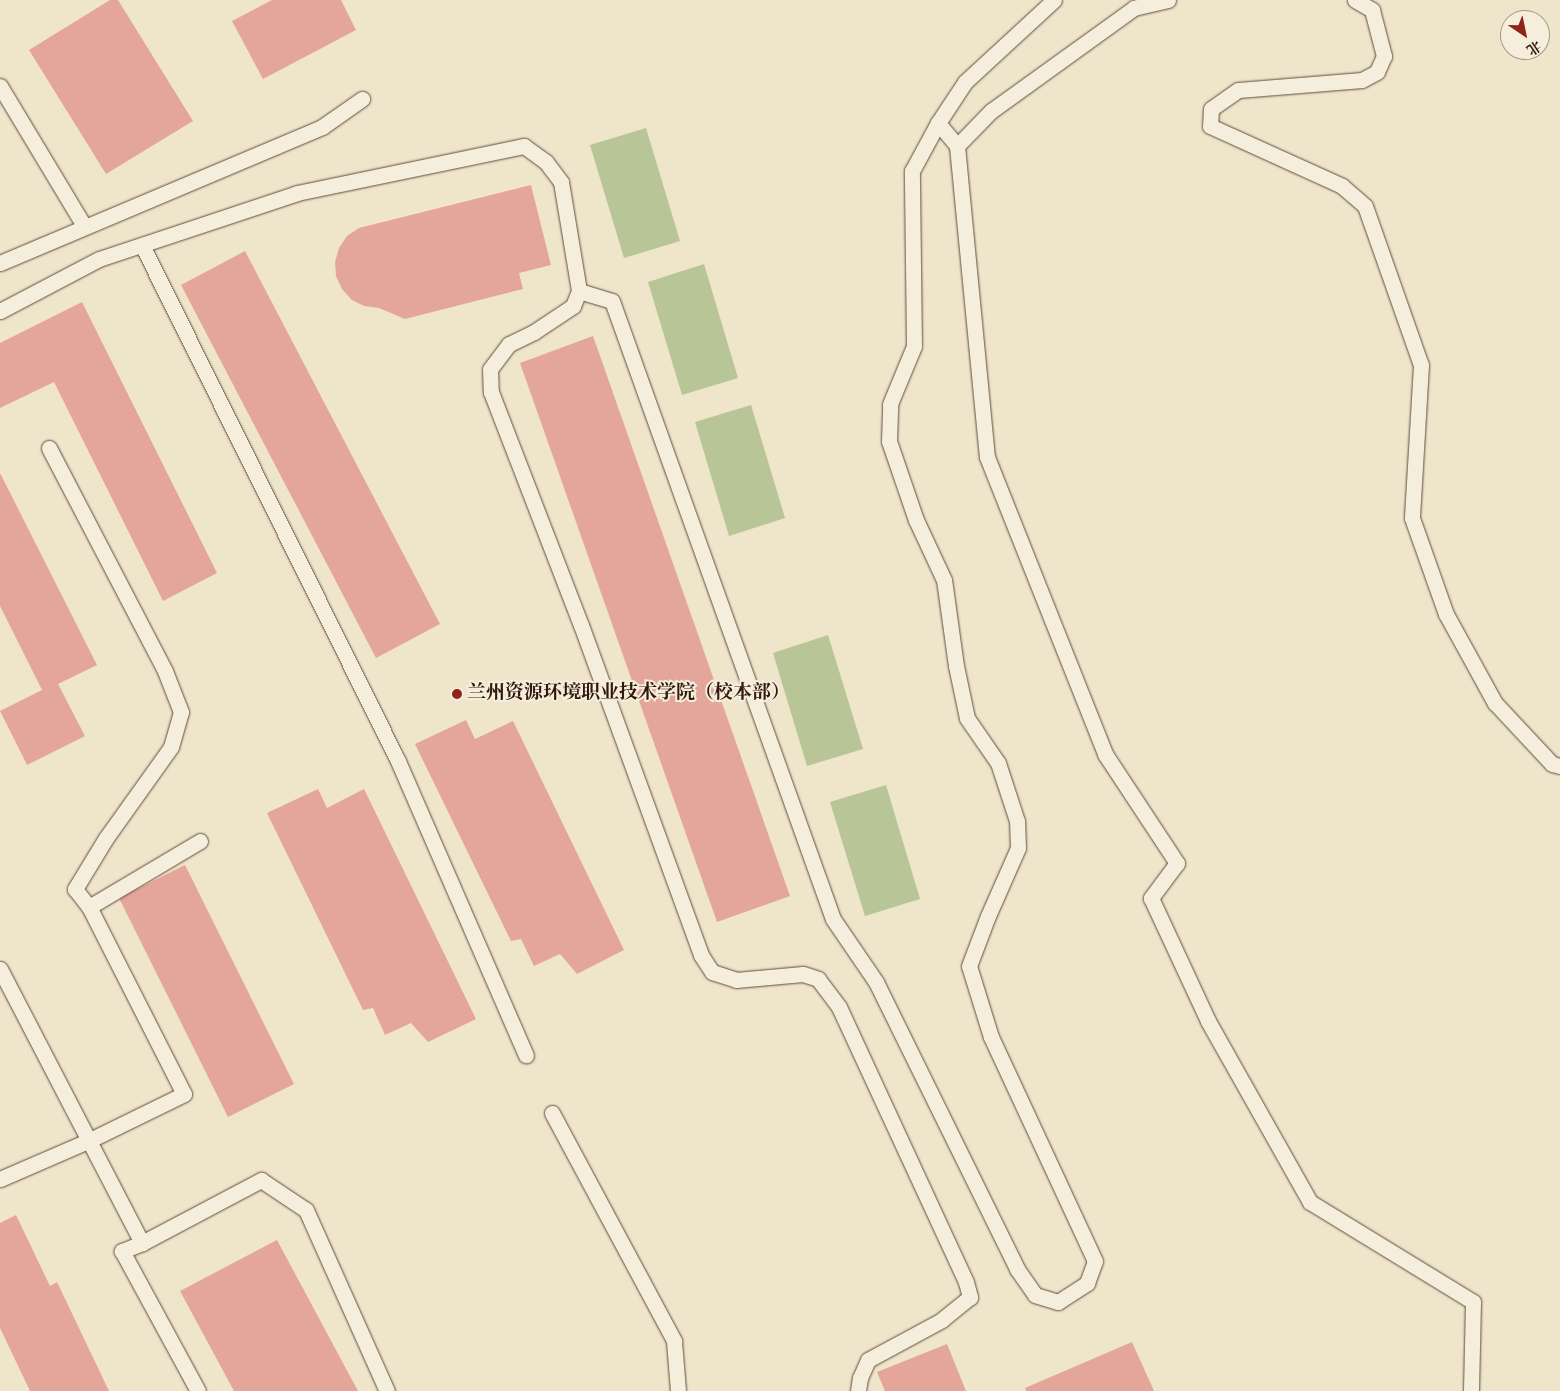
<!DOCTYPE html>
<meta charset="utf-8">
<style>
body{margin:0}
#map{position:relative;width:1560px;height:1391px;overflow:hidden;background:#efe5ca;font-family:"Sorts Mill Goudy","Noto Serif SC",serif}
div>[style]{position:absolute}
.green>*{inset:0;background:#b8c597}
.building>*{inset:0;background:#e4a69a}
.roads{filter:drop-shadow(0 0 1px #614b3b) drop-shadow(0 0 1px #614b3b)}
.service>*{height:15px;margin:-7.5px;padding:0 7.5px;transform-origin:7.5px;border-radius:7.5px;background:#f5eedd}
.dots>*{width:14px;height:14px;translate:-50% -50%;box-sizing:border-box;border:2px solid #f5eedd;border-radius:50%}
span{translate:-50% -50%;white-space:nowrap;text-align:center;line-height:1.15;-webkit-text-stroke:4px #f5eedd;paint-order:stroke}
.poi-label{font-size:19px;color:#32180b;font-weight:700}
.left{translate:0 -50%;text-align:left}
.north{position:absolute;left:1500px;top:10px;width:50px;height:50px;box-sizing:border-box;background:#f5eedd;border:1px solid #a79889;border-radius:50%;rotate:146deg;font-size:14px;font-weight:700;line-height:20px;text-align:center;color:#32180b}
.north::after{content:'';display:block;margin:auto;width:18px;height:22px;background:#8f2418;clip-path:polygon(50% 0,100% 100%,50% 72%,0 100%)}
</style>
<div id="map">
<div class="green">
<i style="clip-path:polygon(646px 128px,680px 241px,624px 258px,590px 145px)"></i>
<i style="clip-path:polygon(704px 264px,738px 378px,682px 395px,648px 282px)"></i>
<i style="clip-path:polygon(751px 405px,785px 518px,729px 536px,695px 422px)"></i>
<i style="clip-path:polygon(828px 635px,863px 749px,807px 766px,773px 653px)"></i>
<i style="clip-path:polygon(886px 785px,920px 899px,865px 916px,830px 802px)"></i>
</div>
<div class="building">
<i style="clip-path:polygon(110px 0,118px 0,193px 121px,106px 174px,29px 50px)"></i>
<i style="clip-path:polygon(272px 0,341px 0,356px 30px,263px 79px,232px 21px)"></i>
<i style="clip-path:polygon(531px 185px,551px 265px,519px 273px,523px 289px,405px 319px,379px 308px,364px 306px,352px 300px,342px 289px,336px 276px,335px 262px,339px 248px,347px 236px,359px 228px)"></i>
<i style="clip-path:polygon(245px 251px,440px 624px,376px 658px,181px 285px)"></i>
<i style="clip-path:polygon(82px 302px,217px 573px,163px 601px,54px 382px,0 408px,0 343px)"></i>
<i style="clip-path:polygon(593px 336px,790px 896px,717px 922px,520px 363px)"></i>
<i style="clip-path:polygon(0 473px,97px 665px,58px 684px,85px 736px,27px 765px,0 711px,42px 690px,0 606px)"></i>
<i style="clip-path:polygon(466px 720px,475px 739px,513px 721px,624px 950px,577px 974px,560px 954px,534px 966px,521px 939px,511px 941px,415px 744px)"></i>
<i style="clip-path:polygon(318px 789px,327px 808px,364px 789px,476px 1019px,428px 1042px,411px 1023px,385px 1035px,373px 1008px,363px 1010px,267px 813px)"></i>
<i style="clip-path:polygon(185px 865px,294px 1084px,228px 1117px,119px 898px)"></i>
<i style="clip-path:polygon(16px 1215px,50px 1286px,57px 1282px,109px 1391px,30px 1391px,0 1328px,0 1223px)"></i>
<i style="clip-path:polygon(277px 1240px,358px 1391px,234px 1391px,180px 1291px)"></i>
<i style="clip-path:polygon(1132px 1342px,1154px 1391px,1026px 1391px,1025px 1388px)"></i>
<i style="clip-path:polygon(947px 1344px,966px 1391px,885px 1391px,877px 1372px)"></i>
</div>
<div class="roads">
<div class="service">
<i style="left:1168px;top:0;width:35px;rotate:167deg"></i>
<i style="left:1134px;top:8px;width:176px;rotate:144.2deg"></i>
<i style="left:991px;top:111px;width:49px;rotate:134.2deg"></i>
<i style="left:957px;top:146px;width:312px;rotate:84.5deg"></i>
<i style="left:987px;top:457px;width:320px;rotate:68.3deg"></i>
<i style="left:1105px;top:754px;width:131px;rotate:56.6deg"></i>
<i style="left:1177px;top:863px;width:44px;rotate:126.6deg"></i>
<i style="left:1151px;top:898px;width:136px;rotate:65.1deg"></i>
<i style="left:1208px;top:1021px;width:208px;rotate:60.6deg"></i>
<i style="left:1310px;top:1202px;width:191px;rotate:31.5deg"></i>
<i style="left:1473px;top:1302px;width:89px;rotate:91.3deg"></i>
<i style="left:1355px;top:0;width:20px;rotate:30deg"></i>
<i style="left:1372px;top:10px;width:48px;rotate:75.4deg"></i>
<i style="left:1384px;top:56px;width:17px;rotate:114deg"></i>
<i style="left:1377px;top:72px;width:17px;rotate:152deg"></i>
<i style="left:1362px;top:80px;width:124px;rotate:175.4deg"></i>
<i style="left:1238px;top:90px;width:33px;rotate:145deg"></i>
<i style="left:1211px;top:109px;width:17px;rotate:93deg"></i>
<i style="left:1210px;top:126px;width:145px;rotate:24.4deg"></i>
<i style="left:1342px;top:186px;width:30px;rotate:41deg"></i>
<i style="left:1365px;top:206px;width:169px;rotate:70.6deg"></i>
<i style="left:1421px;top:365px;width:153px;rotate:93.4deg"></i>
<i style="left:1412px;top:518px;width:102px;rotate:70.5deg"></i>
<i style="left:1446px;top:614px;width:102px;rotate:61.2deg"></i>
<i style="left:1495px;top:703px;width:83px;rotate:46.9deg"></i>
<i style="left:1552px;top:764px;width:8px;rotate:14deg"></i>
<i style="left:0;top:86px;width:163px;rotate:59deg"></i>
<i style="left:938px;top:123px;width:30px;rotate:50deg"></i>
<i style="left:142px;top:245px;width:576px;rotate:63.61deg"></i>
<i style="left:398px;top:761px;width:321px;rotate:66.5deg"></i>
<i style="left:0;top:263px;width:350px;rotate:-22.9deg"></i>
<i style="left:322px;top:127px;width:49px;rotate:-35deg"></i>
<i style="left:579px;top:291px;width:34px;rotate:17deg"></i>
<i style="left:612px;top:301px;width:656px;rotate:70.32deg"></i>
<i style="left:833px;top:919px;width:76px;rotate:55.7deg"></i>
<i style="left:876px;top:982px;width:320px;rotate:63.8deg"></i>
<i style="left:1017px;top:1269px;width:32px;rotate:55deg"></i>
<i style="left:1035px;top:1295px;width:24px;rotate:17deg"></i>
<i style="left:1058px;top:1302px;width:35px;rotate:-33deg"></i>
<i style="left:1087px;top:1283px;width:23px;rotate:-70deg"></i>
<i style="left:1095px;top:1261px;width:247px;rotate:-114.9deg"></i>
<i style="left:991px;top:1037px;width:74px;rotate:-107.2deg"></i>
<i style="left:969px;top:966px;width:53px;rotate:-69.2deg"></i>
<i style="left:988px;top:916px;width:74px;rotate:-66.2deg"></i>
<i style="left:1018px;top:848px;width:27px;rotate:-92deg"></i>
<i style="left:1017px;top:821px;width:61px;rotate:-108.1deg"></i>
<i style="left:998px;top:763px;width:55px;rotate:-124.6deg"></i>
<i style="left:967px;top:718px;width:53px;rotate:-101.9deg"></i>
<i style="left:956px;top:666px;width:87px;rotate:-97.9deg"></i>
<i style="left:944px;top:580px;width:66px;rotate:-115deg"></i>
<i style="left:916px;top:520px;width:83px;rotate:-108.9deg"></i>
<i style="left:889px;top:441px;width:37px;rotate:-88deg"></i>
<i style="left:890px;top:404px;width:63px;rotate:-67.5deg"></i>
<i style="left:914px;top:346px;width:175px;rotate:-90.7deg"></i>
<i style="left:912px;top:171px;width:55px;rotate:-61.6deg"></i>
<i style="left:938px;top:123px;width:49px;rotate:-56.6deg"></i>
<i style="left:965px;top:82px;width:121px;rotate:-42.7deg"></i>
<i style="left:0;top:311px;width:112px;rotate:-27.7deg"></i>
<i style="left:99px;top:259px;width:209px;rotate:-18.4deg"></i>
<i style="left:297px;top:193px;width:232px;rotate:-11.7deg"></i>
<i style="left:524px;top:146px;width:27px;rotate:36deg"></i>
<i style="left:546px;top:162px;width:25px;rotate:53deg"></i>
<i style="left:561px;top:182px;width:110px;rotate:80.6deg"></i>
<i style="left:579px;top:291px;width:16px;rotate:112deg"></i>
<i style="left:573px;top:306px;width:47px;rotate:146.3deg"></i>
<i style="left:534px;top:332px;width:28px;rotate:154deg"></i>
<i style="left:509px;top:344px;width:31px;rotate:127deg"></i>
<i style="left:490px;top:369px;width:23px;rotate:88deg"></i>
<i style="left:491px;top:392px;width:250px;rotate:68.9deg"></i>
<i style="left:581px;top:625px;width:351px;rotate:70deg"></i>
<i style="left:701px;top:955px;width:20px;rotate:57deg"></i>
<i style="left:712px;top:972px;width:25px;rotate:18deg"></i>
<i style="left:736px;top:980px;width:67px;rotate:-5.1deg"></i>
<i style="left:803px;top:974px;width:16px;rotate:18deg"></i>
<i style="left:818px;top:979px;width:35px;rotate:53deg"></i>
<i style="left:839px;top:1007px;width:303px;rotate:65.2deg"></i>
<i style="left:966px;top:1282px;width:16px;rotate:75deg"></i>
<i style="left:970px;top:1297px;width:36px;rotate:141deg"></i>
<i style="left:942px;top:1320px;width:84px;rotate:151.6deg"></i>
<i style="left:868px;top:1360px;width:20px;rotate:114deg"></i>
<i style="left:860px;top:1378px;width:13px;rotate:99deg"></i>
<i style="left:49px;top:448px;width:251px;rotate:62.5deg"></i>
<i style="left:165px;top:671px;width:44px;rotate:68.7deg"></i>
<i style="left:181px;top:712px;width:36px;rotate:106deg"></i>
<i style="left:171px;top:747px;width:112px;rotate:125.5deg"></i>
<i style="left:106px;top:838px;width:60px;rotate:121.3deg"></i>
<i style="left:75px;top:889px;width:23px;rotate:52deg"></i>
<i style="left:0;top:969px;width:309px;rotate:62.6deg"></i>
<i style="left:142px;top:1243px;width:135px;rotate:-27.9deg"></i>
<i style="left:261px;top:1180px;width:54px;rotate:33.7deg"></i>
<i style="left:306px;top:1210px;width:198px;rotate:65.9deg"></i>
<i style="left:552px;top:1113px;width:259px;rotate:61.8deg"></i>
<i style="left:674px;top:1341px;width:50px;rotate:85.4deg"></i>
<i style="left:0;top:1179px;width:96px;rotate:-23.4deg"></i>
<i style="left:88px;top:1141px;width:107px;rotate:-26.1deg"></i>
<i style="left:184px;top:1094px;width:210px;rotate:-116.9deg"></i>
<i style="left:89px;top:907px;width:129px;rotate:-30.7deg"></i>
<i style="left:142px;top:1243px;width:22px;rotate:158deg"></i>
<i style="left:122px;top:1251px;width:159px;rotate:61.5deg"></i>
</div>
</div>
<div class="dots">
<i style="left:457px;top:694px;background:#8f2418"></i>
</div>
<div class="poi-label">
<span class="left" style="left:467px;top:694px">兰州资源环境职业技术学院（校本部）</span>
</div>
<div class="north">北</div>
</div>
